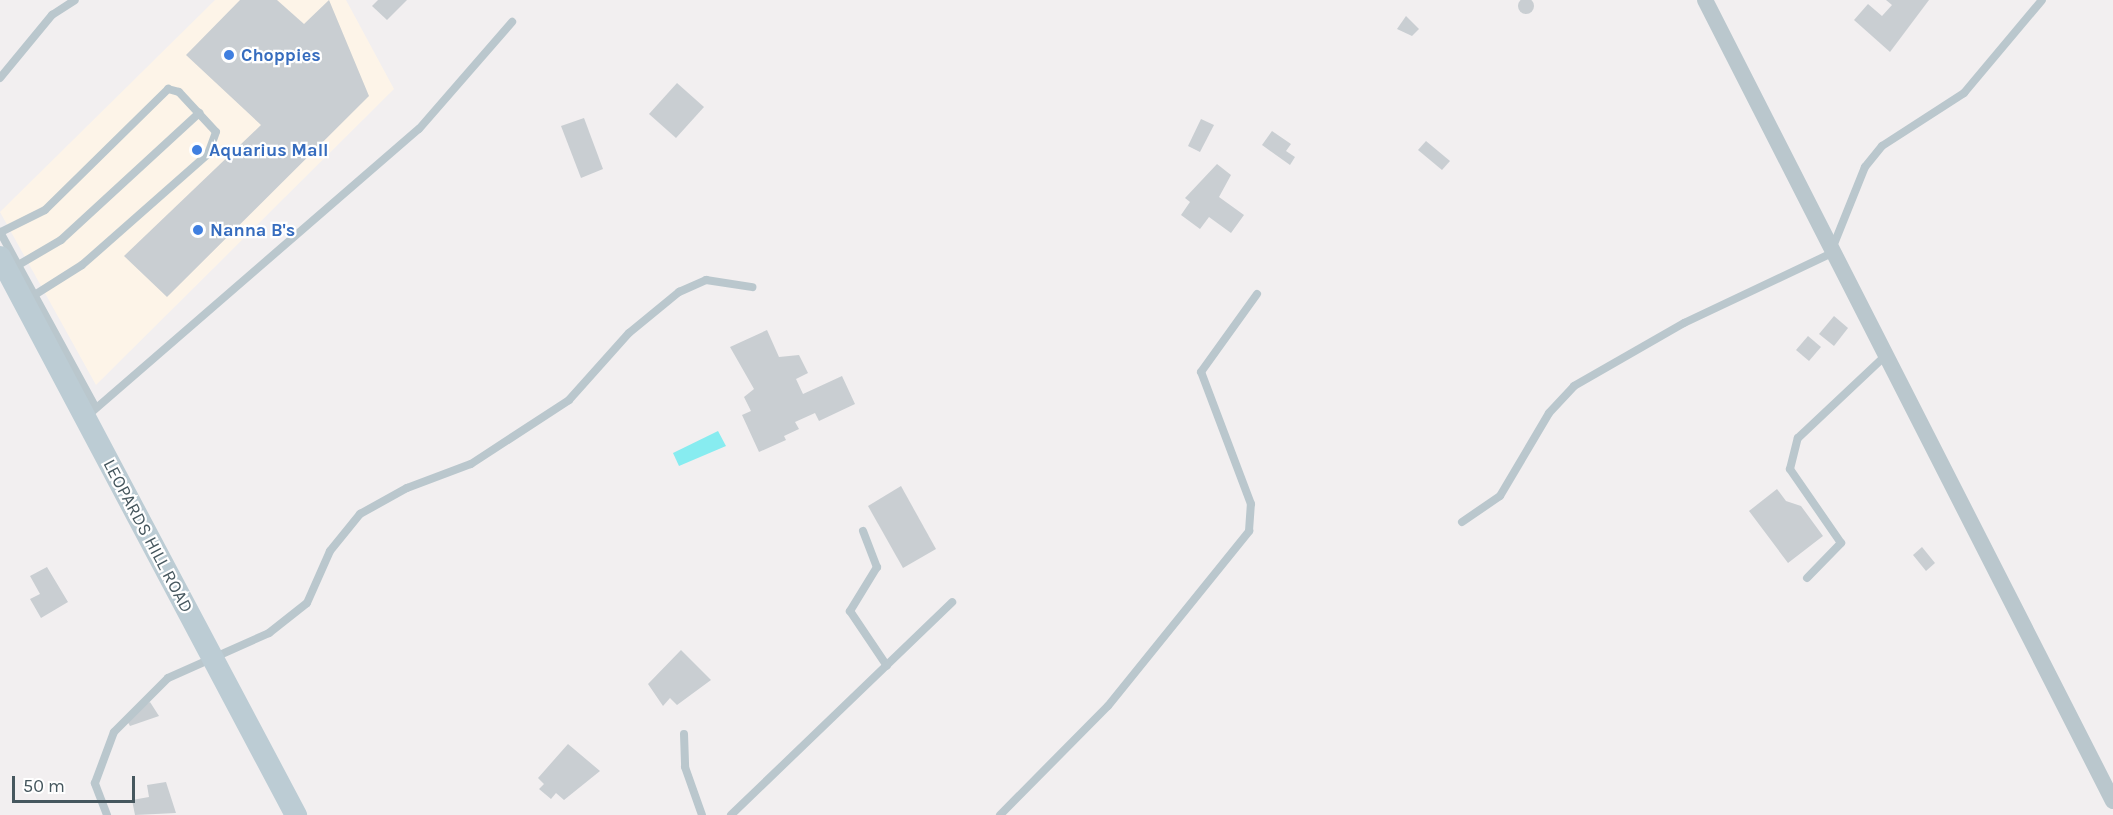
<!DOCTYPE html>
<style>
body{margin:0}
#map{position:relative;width:2113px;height:815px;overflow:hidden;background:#f2eff0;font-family:Karla,sans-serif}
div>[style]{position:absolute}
.commercial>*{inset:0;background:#fdf4e8}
.water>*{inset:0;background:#87ecf0}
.building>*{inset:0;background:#c9ced2}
.round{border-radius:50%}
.lane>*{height:8px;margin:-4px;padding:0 4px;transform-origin:4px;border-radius:4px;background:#bac7cd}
.street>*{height:16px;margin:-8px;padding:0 8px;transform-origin:8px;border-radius:8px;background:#bac7cd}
.secondary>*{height:22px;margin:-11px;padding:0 11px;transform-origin:11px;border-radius:11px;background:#bcccd4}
.dots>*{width:16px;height:16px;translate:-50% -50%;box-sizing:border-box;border:3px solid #fff;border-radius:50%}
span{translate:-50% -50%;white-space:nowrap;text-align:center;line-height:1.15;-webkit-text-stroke:4.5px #fff;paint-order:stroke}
.shop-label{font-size:18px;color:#366cbe;font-weight:700}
.left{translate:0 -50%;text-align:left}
.street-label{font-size:18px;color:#46575e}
.scale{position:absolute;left:12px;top:776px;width:123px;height:27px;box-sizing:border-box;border:3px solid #46575e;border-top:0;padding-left:8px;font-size:18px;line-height:21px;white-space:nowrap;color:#46575e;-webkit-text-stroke:4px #fff;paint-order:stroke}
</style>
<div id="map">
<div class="commercial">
<i style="clip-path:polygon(215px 0,346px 0,394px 89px,96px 385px,0 212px)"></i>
</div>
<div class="water">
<i style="clip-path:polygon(718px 431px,726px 446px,679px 466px,673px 453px)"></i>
</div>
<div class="building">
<i class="round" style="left:1518px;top:-2px;width:16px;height:16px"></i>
<i style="clip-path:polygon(240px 0,277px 0,304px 24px,329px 0,369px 96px,167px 297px,124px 256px,261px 125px,186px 55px)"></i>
<i style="clip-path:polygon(378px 0,407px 0,387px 20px,372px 6px)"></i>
<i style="clip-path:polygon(1886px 0,1929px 0,1890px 52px,1854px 20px,1868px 4px,1882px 16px,1892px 5px)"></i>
<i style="clip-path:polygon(1406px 16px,1419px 29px,1412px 36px,1397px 29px)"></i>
<i style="clip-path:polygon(677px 83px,704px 107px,676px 138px,649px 114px)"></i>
<i style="clip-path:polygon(584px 118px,603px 169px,581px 178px,561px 126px)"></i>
<i style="clip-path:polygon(1201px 119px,1214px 125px,1200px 152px,1188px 146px)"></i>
<i style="clip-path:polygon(1272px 131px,1291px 144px,1286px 151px,1295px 157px,1290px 165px,1262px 145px)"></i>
<i style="clip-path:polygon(1426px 141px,1450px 161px,1442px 170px,1418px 150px)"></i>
<i style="clip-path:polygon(1217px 164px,1231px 175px,1219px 197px,1244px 215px,1231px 233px,1209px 217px,1200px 229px,1181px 215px,1190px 202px,1185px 198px)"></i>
<i style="clip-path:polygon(1834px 316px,1848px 328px,1834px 346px,1819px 334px)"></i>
<i style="clip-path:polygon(767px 330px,779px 357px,799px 355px,808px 373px,796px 379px,803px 394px,842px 376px,855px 404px,819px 421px,815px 413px,795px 422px,799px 429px,784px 436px,786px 440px,759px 452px,742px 415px,751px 411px,744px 397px,754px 389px,730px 347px)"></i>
<i style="clip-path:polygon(1808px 336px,1821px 347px,1809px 361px,1796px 350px)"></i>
<i style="clip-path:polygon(901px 486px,936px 549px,903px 568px,868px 506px)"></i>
<i style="clip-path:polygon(1777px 489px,1786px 501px,1801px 506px,1823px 536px,1788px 563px,1749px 511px)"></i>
<i style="clip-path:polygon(1922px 547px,1935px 563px,1926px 571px,1913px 555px)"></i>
<i style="clip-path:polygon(47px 567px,68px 602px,41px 618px,30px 599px,40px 594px,30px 576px)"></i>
<i style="clip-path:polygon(681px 650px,711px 680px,677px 705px,670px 698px,663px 706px,648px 684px)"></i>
<i style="clip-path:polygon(150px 702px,159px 716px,130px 726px,125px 717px)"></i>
<i style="clip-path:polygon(568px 744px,600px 771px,564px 800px,556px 793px,551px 799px,539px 789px,544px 784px,538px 778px)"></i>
<i style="clip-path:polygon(166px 782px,176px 813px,135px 815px,132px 800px,149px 797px,147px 785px)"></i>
</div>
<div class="lane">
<i style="left:0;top:78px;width:82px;rotate:-50.5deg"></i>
<i style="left:52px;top:15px;width:27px;rotate:-33deg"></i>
<i style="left:0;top:232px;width:200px;rotate:61.4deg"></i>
<i style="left:1px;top:232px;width:49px;rotate:-26.6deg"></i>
<i style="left:45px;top:210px;width:173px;rotate:-44.5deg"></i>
<i style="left:168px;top:89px;width:11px;rotate:15deg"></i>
<i style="left:179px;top:92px;width:54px;rotate:47.2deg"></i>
<i style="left:216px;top:132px;width:23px;rotate:110deg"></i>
<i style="left:208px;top:154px;width:168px;rotate:138.6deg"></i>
<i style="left:82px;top:265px;width:54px;rotate:147.8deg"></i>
<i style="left:20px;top:264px;width:48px;rotate:-30.3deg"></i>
<i style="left:61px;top:240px;width:188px;rotate:-42.6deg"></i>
<i style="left:86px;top:417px;width:440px;rotate:-40.9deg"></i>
<i style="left:419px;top:129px;width:142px;rotate:-49deg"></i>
<i style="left:1462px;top:522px;width:46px;rotate:-34.4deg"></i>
<i style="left:1500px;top:496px;width:96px;rotate:-59.4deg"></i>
<i style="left:1549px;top:413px;width:37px;rotate:-47deg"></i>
<i style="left:1574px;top:386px;width:127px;rotate:-29.8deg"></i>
<i style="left:1684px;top:323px;width:161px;rotate:-25.3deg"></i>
<i style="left:1830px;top:254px;width:94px;rotate:-68.1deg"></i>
<i style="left:1865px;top:167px;width:27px;rotate:-51deg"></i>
<i style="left:1882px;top:146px;width:98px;rotate:-32.9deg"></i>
<i style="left:1964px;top:93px;width:121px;rotate:-50deg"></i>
<i style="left:863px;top:531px;width:39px;rotate:69deg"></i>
<i style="left:877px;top:567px;width:52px;rotate:121.5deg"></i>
<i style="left:850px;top:611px;width:66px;rotate:56.1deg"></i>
<i style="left:1807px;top:578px;width:49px;rotate:-45.8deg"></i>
<i style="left:1841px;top:543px;width:90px;rotate:-124.6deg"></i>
<i style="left:1790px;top:469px;width:32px;rotate:-76deg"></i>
<i style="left:1798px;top:438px;width:118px;rotate:-43.3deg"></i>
<i style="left:684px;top:734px;width:33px;rotate:88deg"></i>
<i style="left:685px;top:767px;width:51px;rotate:70.5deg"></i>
<i style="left:107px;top:815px;width:34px;rotate:-111deg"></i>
<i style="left:95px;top:783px;width:54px;rotate:-69.6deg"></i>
<i style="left:114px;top:732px;width:76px;rotate:-45deg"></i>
<i style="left:168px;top:678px;width:111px;rotate:-24deg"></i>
<i style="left:269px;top:633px;width:48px;rotate:-38.3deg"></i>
<i style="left:307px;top:603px;width:57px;rotate:-66.1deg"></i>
<i style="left:330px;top:551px;width:48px;rotate:-51deg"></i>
<i style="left:360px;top:514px;width:54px;rotate:-29deg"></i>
<i style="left:407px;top:488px;width:68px;rotate:-20.6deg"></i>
<i style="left:471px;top:464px;width:117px;rotate:-33.1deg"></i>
<i style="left:569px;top:400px;width:90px;rotate:-48.2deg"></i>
<i style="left:629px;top:333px;width:65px;rotate:-39.4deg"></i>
<i style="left:679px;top:292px;width:30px;rotate:-24deg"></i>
<i style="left:706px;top:280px;width:47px;rotate:8.7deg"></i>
<i style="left:731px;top:815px;width:307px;rotate:-43.9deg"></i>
<i style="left:1000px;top:815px;width:153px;rotate:-45.3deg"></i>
<i style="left:1108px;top:706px;width:225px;rotate:-51.1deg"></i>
<i style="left:1249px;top:531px;width:27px;rotate:-86deg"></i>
<i style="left:1251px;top:504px;width:141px;rotate:-110.7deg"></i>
<i style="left:1201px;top:372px;width:96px;rotate:-54.3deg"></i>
</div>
<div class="street">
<i style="left:1705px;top:0;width:899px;rotate:63.01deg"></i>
</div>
<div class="secondary">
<i style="left:0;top:257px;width:632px;rotate:62.06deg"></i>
</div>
<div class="dots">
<i style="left:229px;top:55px;background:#3f7fe0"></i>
<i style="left:197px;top:150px;background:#3f7fe0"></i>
<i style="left:198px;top:230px;background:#3f7fe0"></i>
</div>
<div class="shop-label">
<span class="left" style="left:241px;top:55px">Choppies</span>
<span class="left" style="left:209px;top:150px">Aquarius Mall</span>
<span class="left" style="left:210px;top:230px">Nanna B's</span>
</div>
<div class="street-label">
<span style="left:148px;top:536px;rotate:62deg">LEOPARDS HILL ROAD</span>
</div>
<div class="scale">50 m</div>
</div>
